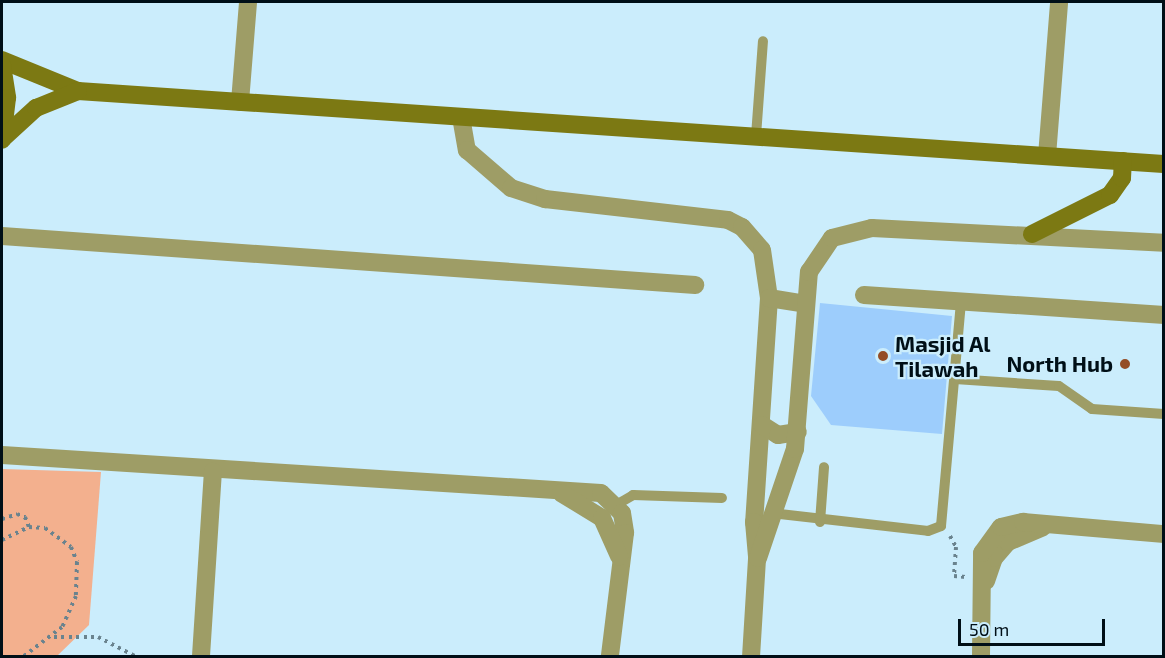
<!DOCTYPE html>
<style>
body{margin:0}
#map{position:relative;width:1165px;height:658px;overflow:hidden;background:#cbedfc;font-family:"Exo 2",sans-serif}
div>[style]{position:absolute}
.green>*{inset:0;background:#f3b08e}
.building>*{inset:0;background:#9dcdfc}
.path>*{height:4px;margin-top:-2px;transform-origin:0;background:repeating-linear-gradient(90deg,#6a838e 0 3px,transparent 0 7.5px)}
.lane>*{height:10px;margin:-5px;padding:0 5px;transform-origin:5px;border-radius:5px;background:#9e9d66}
.street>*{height:18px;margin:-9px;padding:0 9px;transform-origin:9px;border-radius:9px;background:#9e9d66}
.secondary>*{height:18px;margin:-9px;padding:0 9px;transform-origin:9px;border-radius:9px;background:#7c7913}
.dots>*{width:16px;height:16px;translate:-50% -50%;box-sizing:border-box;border:3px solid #cbedfc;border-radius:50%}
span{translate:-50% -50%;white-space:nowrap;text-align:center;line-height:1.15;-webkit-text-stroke:4.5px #cbedfc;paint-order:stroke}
.poi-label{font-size:22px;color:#000f17;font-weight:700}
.left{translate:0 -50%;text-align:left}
.right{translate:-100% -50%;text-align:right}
.frame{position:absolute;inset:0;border:3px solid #000f17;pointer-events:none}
.scale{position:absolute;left:958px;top:619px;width:147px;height:27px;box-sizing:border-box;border:3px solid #000f17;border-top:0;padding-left:8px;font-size:18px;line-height:21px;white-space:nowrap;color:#000f17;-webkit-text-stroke:4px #cbedfc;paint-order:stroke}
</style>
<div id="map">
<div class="green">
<i style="clip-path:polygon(2px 469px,101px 472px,89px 625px,57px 656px,2px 656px)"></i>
</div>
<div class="building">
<i style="clip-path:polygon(820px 303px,952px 316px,942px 434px,831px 425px,811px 396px)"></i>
</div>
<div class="path">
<i style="left:2px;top:519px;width:16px;rotate:-18deg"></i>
<i style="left:17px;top:514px;width:9px;rotate:21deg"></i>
<i style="left:25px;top:517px;width:11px;rotate:68deg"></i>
<i style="left:950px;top:536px;width:13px;rotate:61deg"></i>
<i style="left:956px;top:547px;width:29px;rotate:94deg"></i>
<i style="left:954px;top:576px;width:12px;rotate:5deg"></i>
<i style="left:2px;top:540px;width:30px;rotate:-26deg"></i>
<i style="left:29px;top:527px;width:16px;rotate:4deg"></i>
<i style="left:45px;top:528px;width:32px;rotate:36deg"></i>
<i style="left:71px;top:547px;width:16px;rotate:68deg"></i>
<i style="left:77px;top:562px;width:34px;rotate:92deg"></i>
<i style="left:76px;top:596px;width:34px;rotate:114deg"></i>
<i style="left:62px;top:627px;width:48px;rotate:142.7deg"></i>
<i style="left:54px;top:637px;width:44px"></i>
<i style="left:98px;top:637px;width:42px;rotate:27.2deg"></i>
</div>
<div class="lane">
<i style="left:756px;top:136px;width:95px;rotate:-85.8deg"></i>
<i style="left:955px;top:379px;width:104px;rotate:3.9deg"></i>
<i style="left:1059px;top:386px;width:40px;rotate:34.9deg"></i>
<i style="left:1092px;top:409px;width:72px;rotate:4deg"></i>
<i style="left:616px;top:505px;width:20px;rotate:-30deg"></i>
<i style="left:633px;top:495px;width:89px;rotate:1.9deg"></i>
<i style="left:771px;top:513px;width:158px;rotate:6.5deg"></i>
<i style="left:928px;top:531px;width:14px;rotate:-21deg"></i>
<i style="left:941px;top:526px;width:225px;rotate:-84.9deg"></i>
<i style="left:820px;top:522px;width:55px;rotate:-85.8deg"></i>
</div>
<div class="street">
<i style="left:240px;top:102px;width:100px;rotate:-85.4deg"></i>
<i style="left:461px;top:117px;width:34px;rotate:80deg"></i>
<i style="left:467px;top:150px;width:58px;rotate:40.8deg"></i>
<i style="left:511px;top:188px;width:36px;rotate:18deg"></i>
<i style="left:545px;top:199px;width:184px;rotate:6.5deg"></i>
<i style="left:728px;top:220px;width:16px;rotate:27deg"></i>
<i style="left:742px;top:227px;width:30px;rotate:49deg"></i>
<i style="left:762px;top:250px;width:49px;rotate:81.7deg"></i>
<i style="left:769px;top:298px;width:225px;rotate:93.8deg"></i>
<i style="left:754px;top:522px;width:37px;rotate:85deg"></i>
<i style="left:757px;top:559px;width:97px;rotate:93.5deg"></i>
<i style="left:1047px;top:156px;width:154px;rotate:-85.5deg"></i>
<i style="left:2px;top:236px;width:695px;rotate:4.04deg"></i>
<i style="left:864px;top:295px;width:301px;rotate:3.8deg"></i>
<i style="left:769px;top:298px;width:37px;rotate:9deg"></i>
<i style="left:762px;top:425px;width:19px;rotate:32deg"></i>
<i style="left:778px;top:435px;width:20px;rotate:-9deg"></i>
<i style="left:2px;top:455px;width:600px;rotate:3.63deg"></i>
<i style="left:601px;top:493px;width:29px;rotate:44deg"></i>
<i style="left:622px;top:513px;width:20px;rotate:81deg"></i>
<i style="left:625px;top:533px;width:124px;rotate:97deg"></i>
<i style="left:561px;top:493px;width:48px;rotate:31.4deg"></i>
<i style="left:602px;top:518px;width:42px;rotate:65.9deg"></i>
<i style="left:758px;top:558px;width:115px;rotate:-71.3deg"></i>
<i style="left:795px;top:449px;width:178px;rotate:-85.5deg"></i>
<i style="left:809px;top:272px;width:41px;rotate:-55.9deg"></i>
<i style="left:832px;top:238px;width:41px;rotate:-14deg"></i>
<i style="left:872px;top:228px;width:292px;rotate:2.9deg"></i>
<i style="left:986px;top:581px;width:24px;rotate:-71deg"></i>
<i style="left:994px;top:558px;width:21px;rotate:-49deg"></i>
<i style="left:1008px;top:542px;width:38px;rotate:-23deg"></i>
<i style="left:201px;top:656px;width:185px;rotate:-86.3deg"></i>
<i style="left:981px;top:656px;width:103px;rotate:-89.4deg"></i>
<i style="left:982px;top:553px;width:32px;rotate:-54deg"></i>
<i style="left:1001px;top:527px;width:23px;rotate:-13deg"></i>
<i style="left:1023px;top:522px;width:142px;rotate:4.9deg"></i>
</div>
<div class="secondary">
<i style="left:2px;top:60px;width:82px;rotate:22.2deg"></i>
<i style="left:78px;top:91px;width:1088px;rotate:3.85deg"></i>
<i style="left:2px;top:65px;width:33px;rotate:81deg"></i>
<i style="left:7px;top:98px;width:42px;rotate:96.8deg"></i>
<i style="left:3px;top:138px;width:45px;rotate:-42.3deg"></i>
<i style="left:36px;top:108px;width:45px;rotate:-22deg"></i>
<i style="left:1032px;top:234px;width:87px;rotate:-26.6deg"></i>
<i style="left:1110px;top:195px;width:21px;rotate:-55deg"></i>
<i style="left:1122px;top:178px;width:17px;rotate:-87deg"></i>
</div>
<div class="dots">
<i style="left:883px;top:356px;background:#944d26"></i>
<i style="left:1125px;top:364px;background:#944d26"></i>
</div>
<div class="poi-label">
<span class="left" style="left:895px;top:356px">Masjid Al<br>Tilawah</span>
<span class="right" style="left:1113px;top:364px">North Hub</span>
</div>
<div class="frame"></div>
<div class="scale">50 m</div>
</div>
